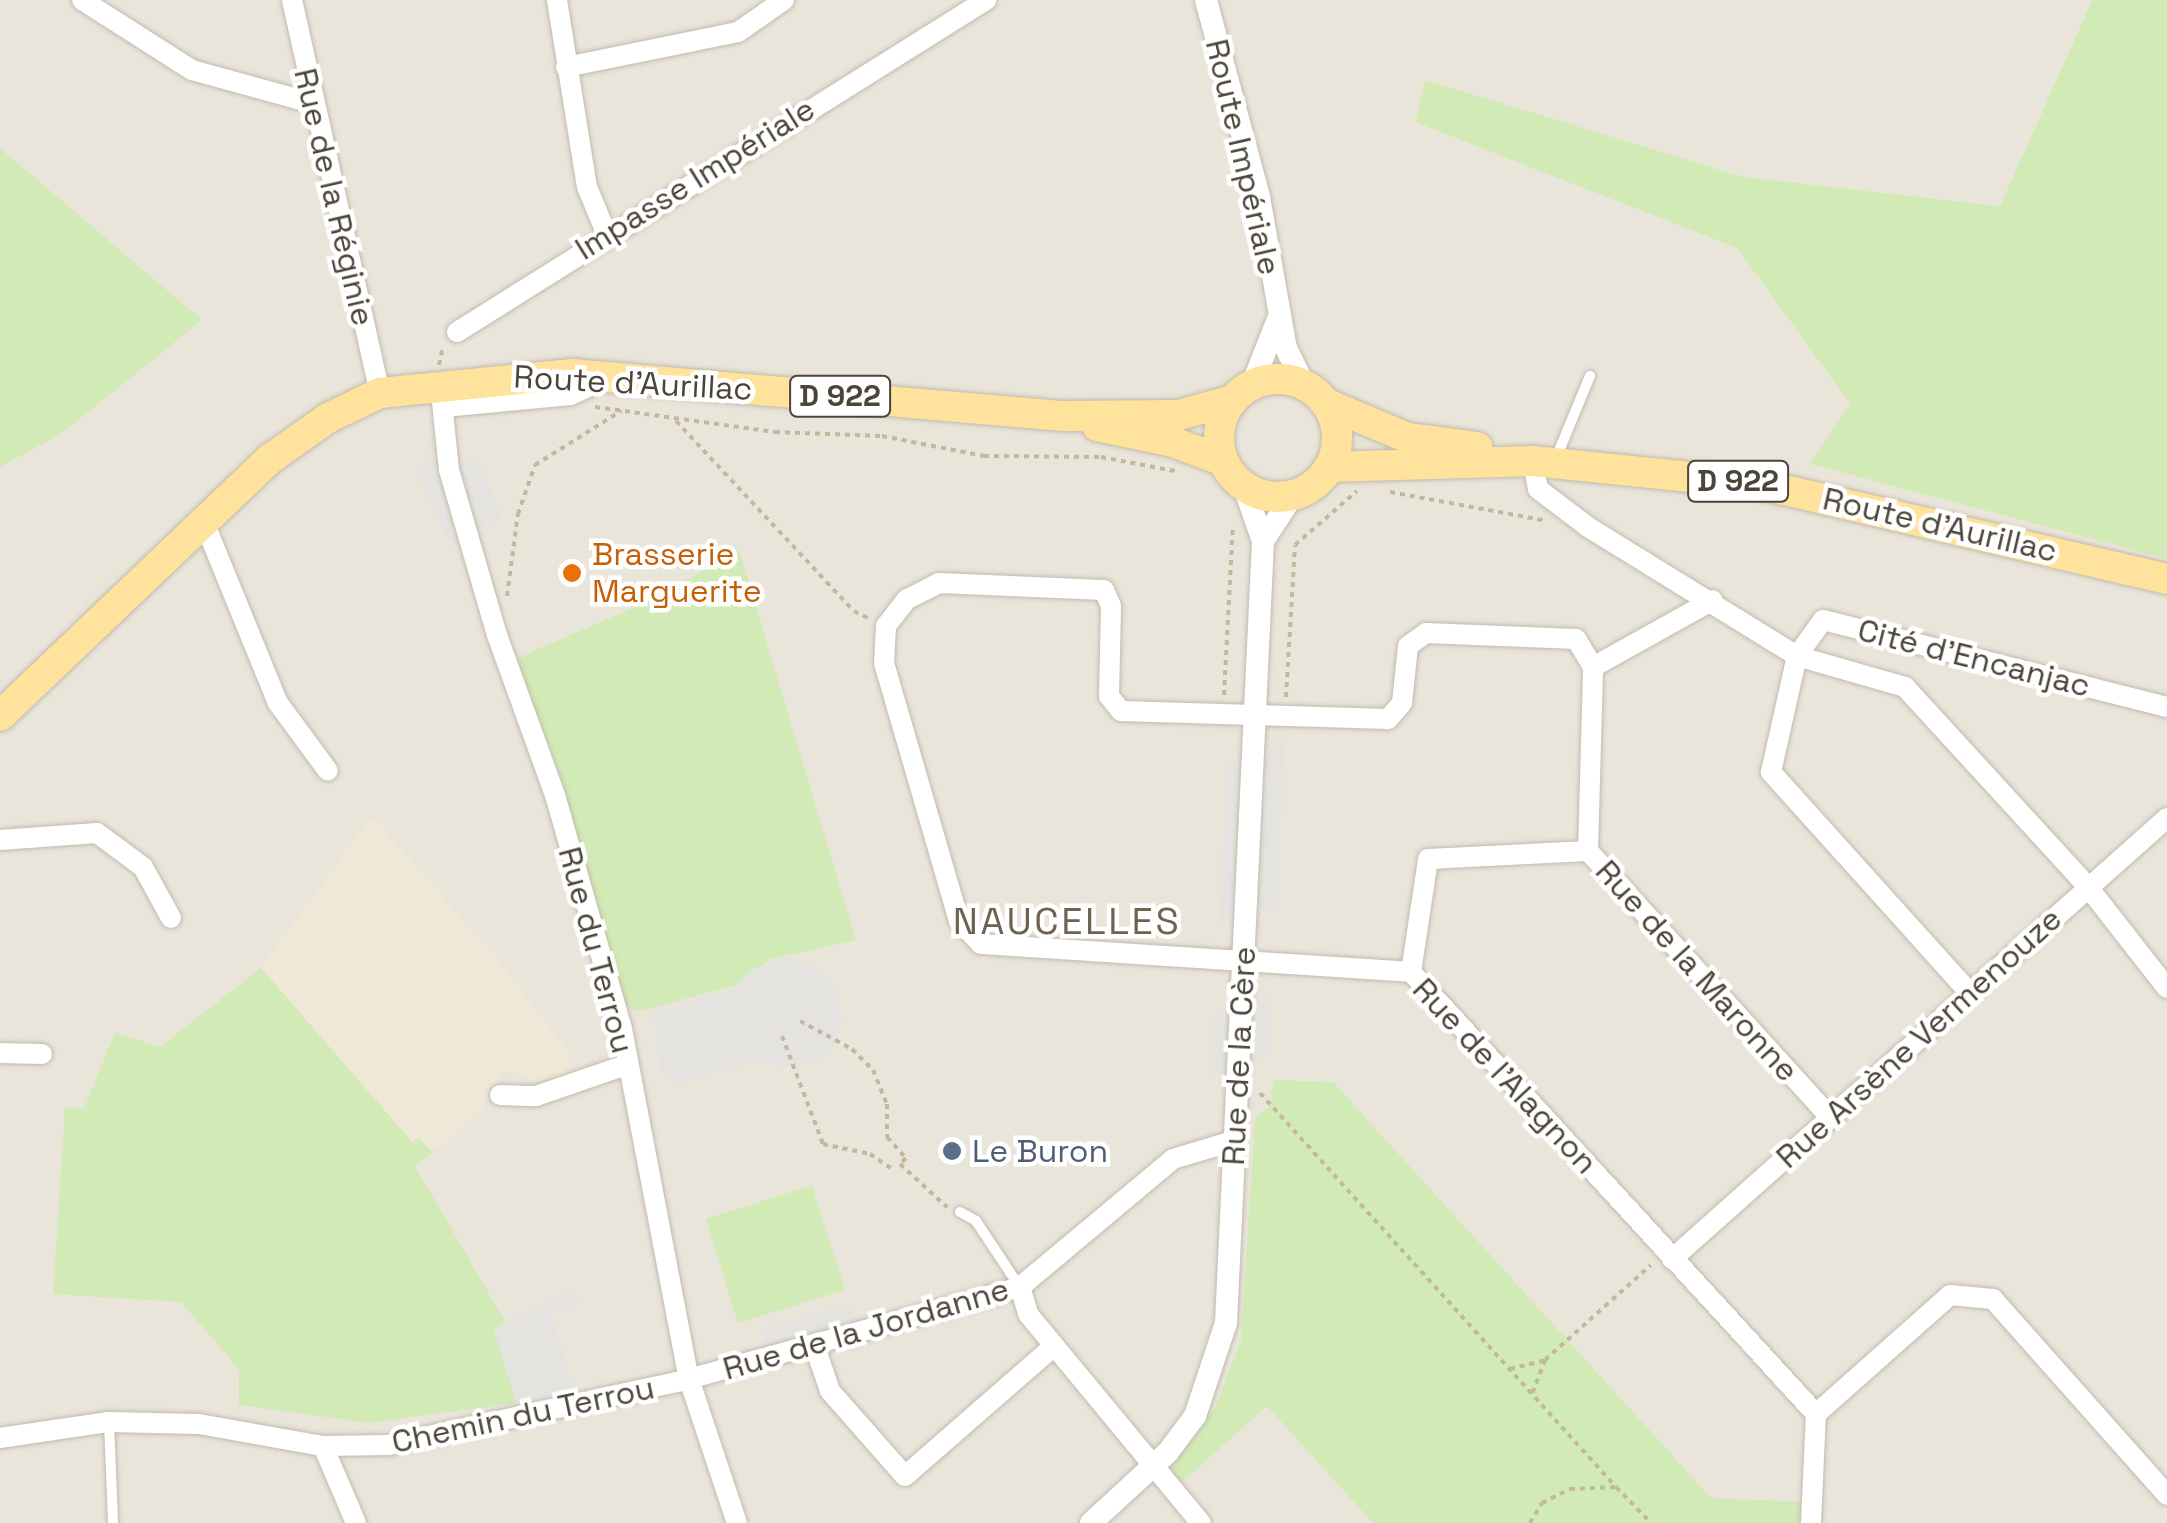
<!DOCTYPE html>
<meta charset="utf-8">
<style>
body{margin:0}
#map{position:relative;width:2167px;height:1523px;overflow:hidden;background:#f6f3ec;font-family:"Space Grotesk",sans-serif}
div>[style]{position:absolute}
.residential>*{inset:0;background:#eae5da}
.education>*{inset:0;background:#efe8d6}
.green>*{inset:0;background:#d2eab5}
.parking>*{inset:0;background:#e5e3e0}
.path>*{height:4px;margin-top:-2px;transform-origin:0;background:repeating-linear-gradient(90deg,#c4b79f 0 5px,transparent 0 10px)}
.roads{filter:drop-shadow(0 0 2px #c2bbae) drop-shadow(0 0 2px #c2bbae)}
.service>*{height:10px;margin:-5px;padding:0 5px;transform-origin:5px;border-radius:5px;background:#fff}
.minor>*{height:20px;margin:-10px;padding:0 10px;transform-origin:10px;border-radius:10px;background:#fff}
.tertiary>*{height:22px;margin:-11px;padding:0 11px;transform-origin:11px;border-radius:11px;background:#fff}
.primary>*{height:30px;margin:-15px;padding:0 15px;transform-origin:15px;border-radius:15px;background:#ffe39c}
.primary>.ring{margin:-15px;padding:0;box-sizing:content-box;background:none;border:30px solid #ffe39c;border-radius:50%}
.dots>*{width:28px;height:28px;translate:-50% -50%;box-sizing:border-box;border:5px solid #fff;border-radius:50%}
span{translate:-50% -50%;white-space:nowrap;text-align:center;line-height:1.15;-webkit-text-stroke:9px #fff;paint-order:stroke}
.shield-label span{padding:2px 8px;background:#fff;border:2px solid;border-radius:8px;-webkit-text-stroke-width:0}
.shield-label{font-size:30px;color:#4b4439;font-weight:700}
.street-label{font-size:32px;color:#4b4439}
.food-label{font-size:32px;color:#c56008}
.left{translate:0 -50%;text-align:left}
.service-label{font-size:32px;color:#4e5e75}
.quarter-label{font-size:38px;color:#6e6250;letter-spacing:2.5px}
</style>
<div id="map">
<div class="residential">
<i style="clip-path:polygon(0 0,2092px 0,2000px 206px,1744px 177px,1426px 81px,1415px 121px,1737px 248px,1850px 404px,1810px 464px,2167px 559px,2167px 1523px,0 1523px,0 467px,60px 435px,201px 320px,0 148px)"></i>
</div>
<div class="education">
<i style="clip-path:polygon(372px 816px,495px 957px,566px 1049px,574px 1075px,547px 1084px,504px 1069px,481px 1110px,432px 1152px,419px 1138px,412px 1142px,261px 968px)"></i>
</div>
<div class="green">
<i style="clip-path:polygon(2092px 0,2167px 0,2167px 559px,1810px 464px,1850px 404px,1737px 248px,1415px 122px,1425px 80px,1744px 177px,2000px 206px)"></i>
<i style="clip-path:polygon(0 148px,202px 320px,60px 435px,0 467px)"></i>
<i style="clip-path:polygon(739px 550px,856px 940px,771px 959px,734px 986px,636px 1012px,623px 1002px,557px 765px,515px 659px,647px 602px)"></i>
<i style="clip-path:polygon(261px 968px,412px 1142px,419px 1138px,432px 1152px,415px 1166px,506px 1323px,494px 1330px,516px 1403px,368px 1423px,239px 1405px,239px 1369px,181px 1302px,53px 1294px,65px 1108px,84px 1109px,115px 1032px,160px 1047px)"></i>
<i style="clip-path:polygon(1273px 1080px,1333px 1082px,1711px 1498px,1806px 1502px,1804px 1523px,1373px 1523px,1267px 1406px,1181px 1483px,1169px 1469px,1215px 1408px,1241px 1340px,1255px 1119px,1271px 1104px)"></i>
<i style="clip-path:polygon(812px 1185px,845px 1290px,738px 1323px,706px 1219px)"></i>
</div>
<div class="parking">
<i style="clip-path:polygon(479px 460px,502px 520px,448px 540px,417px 473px,427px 463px)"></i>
<i style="clip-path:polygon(1284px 736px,1278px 907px,1220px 926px,1226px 767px)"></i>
<i style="clip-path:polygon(786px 957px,824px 971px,838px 994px,842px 1024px,832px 1050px,809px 1064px,783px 1068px,757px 1060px,679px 1085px,661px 1073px,653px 1012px,738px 987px,750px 970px)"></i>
<i style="clip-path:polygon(1273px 995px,1271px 1054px,1213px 1077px,1215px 1013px)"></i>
<i style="clip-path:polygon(576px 1287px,579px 1305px,551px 1314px,576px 1396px,518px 1409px,494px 1329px)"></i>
<i style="clip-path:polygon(853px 1304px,860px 1332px,768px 1357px,761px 1329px)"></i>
</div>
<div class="path">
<i style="left:439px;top:365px;width:19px;rotate:-78deg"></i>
<i style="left:595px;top:407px;width:182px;rotate:7.9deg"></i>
<i style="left:775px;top:432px;width:107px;rotate:2.1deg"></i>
<i style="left:882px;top:436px;width:104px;rotate:11.1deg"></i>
<i style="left:984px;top:456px;width:117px;rotate:0.5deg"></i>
<i style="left:1101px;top:457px;width:75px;rotate:10.7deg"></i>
<i style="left:676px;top:421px;width:260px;rotate:46.9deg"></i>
<i style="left:854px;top:611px;width:16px;rotate:27deg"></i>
<i style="left:1390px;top:492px;width:156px;rotate:10.4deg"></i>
<i style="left:507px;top:596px;width:83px;rotate:-82.4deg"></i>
<i style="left:518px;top:514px;width:52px;rotate:-70.9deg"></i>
<i style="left:535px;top:465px;width:102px;rotate:-32.1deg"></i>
<i style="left:1224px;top:695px;width:170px;rotate:-87deg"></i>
<i style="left:1286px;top:697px;width:152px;rotate:-86.6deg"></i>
<i style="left:1295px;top:545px;width:82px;rotate:-41.1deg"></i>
<i style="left:800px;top:1021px;width:59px;rotate:28.3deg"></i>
<i style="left:852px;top:1049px;width:30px;rotate:45deg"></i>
<i style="left:873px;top:1070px;width:37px;rotate:68deg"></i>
<i style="left:887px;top:1104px;width:33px;rotate:90deg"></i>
<i style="left:887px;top:1137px;width:28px;rotate:48deg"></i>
<i style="left:906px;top:1158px;width:8px;rotate:135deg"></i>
<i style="left:900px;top:1164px;width:64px;rotate:42.5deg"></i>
<i style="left:782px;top:1036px;width:116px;rotate:69.2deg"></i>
<i style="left:823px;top:1144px;width:48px;rotate:12deg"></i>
<i style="left:870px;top:1154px;width:30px;rotate:34deg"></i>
<i style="left:1260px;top:1093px;width:531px;rotate:47.9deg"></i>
<i style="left:1545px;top:1360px;width:142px;rotate:-41.9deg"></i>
<i style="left:1510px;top:1369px;width:36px;rotate:-14deg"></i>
<i style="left:1545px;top:1360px;width:36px;rotate:111deg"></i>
<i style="left:1530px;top:1523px;width:23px;rotate:-59deg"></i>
<i style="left:1542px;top:1503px;width:31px;rotate:-27deg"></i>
<i style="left:1570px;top:1489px;width:46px;rotate:-2.5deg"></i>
<i style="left:1616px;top:1487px;width:50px;rotate:45.8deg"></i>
</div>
<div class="roads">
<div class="service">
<i style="left:1556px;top:458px;width:89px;rotate:-67.5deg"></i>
<i style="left:960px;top:1212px;width:18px;rotate:29deg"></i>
<i style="left:976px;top:1221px;width:78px;rotate:56.5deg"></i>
<i style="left:109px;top:1422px;width:101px;rotate:87.7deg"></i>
</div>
<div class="minor">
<i style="left:82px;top:0;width:130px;rotate:32.5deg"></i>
<i style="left:192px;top:70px;width:124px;rotate:15.4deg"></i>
<i style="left:292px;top:0;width:403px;rotate:77.4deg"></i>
<i style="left:557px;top:0;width:189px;rotate:80.9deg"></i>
<i style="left:587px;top:187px;width:52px;rotate:67.4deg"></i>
<i style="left:566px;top:67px;width:176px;rotate:-11.5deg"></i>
<i style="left:738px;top:32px;width:56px;rotate:-34.8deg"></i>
<i style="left:457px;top:332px;width:625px;rotate:-32.11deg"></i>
<i style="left:440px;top:383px;width:87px;rotate:84.1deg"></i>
<i style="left:449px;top:470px;width:172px;rotate:73.8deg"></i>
<i style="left:497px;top:635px;width:170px;rotate:70.1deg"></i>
<i style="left:555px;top:795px;width:243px;rotate:74deg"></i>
<i style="left:622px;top:1029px;width:356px;rotate:79.2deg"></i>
<i style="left:689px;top:1379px;width:152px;rotate:71.6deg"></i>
<i style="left:444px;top:407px;width:127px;rotate:-5.4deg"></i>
<i style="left:570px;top:395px;width:37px;rotate:-24deg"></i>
<i style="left:1533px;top:461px;width:28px;rotate:80deg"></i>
<i style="left:1538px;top:489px;width:63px;rotate:37.2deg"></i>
<i style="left:1588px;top:527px;width:246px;rotate:31.7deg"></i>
<i style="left:1797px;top:656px;width:112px;rotate:16deg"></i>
<i style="left:1905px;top:687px;width:271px;rotate:47.5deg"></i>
<i style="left:2088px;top:887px;width:128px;rotate:52deg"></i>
<i style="left:204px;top:522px;width:196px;rotate:67.8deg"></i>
<i style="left:278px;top:703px;width:84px;rotate:53.7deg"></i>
<i style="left:1593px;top:667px;width:137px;rotate:-29.2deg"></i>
<i style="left:0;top:840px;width:97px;rotate:-4.1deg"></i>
<i style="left:97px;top:833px;width:57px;rotate:36.5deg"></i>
<i style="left:143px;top:867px;width:58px;rotate:61.2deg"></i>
<i style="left:1588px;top:851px;width:184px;rotate:-88.4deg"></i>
<i style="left:1593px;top:667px;width:33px;rotate:-121deg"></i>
<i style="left:1576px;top:639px;width:150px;rotate:-177.7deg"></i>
<i style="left:1426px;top:633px;width:22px;rotate:144deg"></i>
<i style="left:1408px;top:646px;width:57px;rotate:96deg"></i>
<i style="left:1402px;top:703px;width:21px;rotate:131deg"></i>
<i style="left:1388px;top:719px;width:267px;rotate:-178.3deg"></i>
<i style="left:1121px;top:711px;width:19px;rotate:-129deg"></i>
<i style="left:1109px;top:696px;width:90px;rotate:-88.7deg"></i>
<i style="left:1111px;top:606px;width:17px;rotate:-114deg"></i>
<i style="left:1104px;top:590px;width:165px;rotate:-177.6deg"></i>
<i style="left:939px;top:583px;width:36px;rotate:153deg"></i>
<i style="left:907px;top:599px;width:34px;rotate:128deg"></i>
<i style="left:886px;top:626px;width:37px;rotate:93deg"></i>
<i style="left:884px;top:663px;width:269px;rotate:73.8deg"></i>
<i style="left:959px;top:921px;width:32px;rotate:46deg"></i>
<i style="left:981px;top:944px;width:431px;rotate:3.7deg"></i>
<i style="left:1411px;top:972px;width:599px;rotate:47.5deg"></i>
<i style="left:1411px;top:972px;width:114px;rotate:-81.4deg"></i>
<i style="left:1428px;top:859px;width:160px;rotate:-2.9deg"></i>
<i style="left:1588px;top:851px;width:358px;rotate:47.7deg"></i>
<i style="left:1968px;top:991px;width:295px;rotate:-132deg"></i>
<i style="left:1771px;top:772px;width:119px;rotate:-77.4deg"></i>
<i style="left:1797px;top:656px;width:44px;rotate:-54.2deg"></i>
<i style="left:1823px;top:620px;width:355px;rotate:14.2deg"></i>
<i style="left:0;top:1053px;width:42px;rotate:1.4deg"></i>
<i style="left:500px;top:1095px;width:36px;rotate:2deg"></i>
<i style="left:536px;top:1096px;width:95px;rotate:-19deg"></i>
<i style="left:1672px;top:1259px;width:663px;rotate:-41.7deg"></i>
<i style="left:1020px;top:1287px;width:28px;rotate:73deg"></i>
<i style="left:1028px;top:1314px;width:271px;rotate:50.4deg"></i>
<i style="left:814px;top:1344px;width:50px;rotate:71.2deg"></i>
<i style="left:830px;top:1391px;width:113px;rotate:48.6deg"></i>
<i style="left:905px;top:1476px;width:198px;rotate:-41.1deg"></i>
<i style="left:1816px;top:1414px;width:179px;rotate:-41.6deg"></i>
<i style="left:1950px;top:1295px;width:43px;rotate:5.3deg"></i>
<i style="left:1993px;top:1299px;width:262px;rotate:48.4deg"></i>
<i style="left:0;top:1438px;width:110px;rotate:-8.4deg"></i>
<i style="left:109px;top:1422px;width:90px;rotate:1.3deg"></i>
<i style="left:199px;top:1424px;width:126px;rotate:10.1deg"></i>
<i style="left:323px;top:1446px;width:65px;rotate:-0.9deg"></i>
<i style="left:388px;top:1445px;width:297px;rotate:-12.3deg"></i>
<i style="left:678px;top:1382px;width:355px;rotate:-15.5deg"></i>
<i style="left:1020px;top:1287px;width:199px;rotate:-39.9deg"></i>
<i style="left:1173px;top:1159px;width:63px;rotate:-16.7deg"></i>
<i style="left:323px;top:1446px;width:84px;rotate:66.8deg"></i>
<i style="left:1811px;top:1523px;width:109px;rotate:-87.4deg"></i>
</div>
<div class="tertiary">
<i style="left:1206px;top:0;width:204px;rotate:74.9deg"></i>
<i style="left:1259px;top:197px;width:153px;rotate:79.9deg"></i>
<i style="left:1286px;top:348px;width:41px;rotate:64.1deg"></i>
<i style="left:1252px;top:385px;width:71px;rotate:-68.5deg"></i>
<i style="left:1263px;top:541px;width:55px;rotate:-56.9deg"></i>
<i style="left:1091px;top:1523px;width:105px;rotate:-42.7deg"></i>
<i style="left:1168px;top:1452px;width:45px;rotate:-53.1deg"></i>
<i style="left:1195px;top:1416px;width:98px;rotate:-71.6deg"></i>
<i style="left:1226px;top:1323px;width:783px;rotate:-87.29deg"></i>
<i style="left:1263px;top:541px;width:57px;rotate:-109.4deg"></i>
</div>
<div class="primary">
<i class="ring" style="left:1219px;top:379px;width:88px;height:88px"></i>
<i style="left:1325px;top:403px;width:90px;rotate:22.9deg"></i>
<i style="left:1408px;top:438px;width:70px;rotate:7.4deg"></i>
<i style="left:1097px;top:426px;width:78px;rotate:11.9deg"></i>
<i style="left:1173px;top:442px;width:54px;rotate:20.4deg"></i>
<i style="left:1329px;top:467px;width:204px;rotate:-1.7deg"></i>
<i style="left:1533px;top:461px;width:227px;rotate:5.8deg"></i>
<i style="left:1759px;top:484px;width:419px;rotate:13.1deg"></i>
<i style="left:0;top:716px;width:373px;rotate:-43.6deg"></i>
<i style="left:270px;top:459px;width:71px;rotate:-35.3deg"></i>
<i style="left:328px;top:418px;width:58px;rotate:-25.7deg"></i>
<i style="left:380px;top:393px;width:193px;rotate:-5.7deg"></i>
<i style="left:572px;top:374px;width:496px;rotate:4.9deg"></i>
<i style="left:1066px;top:416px;width:113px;rotate:-0.5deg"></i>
<i style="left:1179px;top:415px;width:56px;rotate:-15.5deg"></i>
</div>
</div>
<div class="dots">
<i style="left:572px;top:573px;background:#e8710a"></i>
<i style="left:952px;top:1151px;background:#5c6f8a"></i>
</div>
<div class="shield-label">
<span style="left:840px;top:396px">D 922</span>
<span style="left:1738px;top:481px">D 922</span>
</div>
<div class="street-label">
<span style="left:1243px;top:157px;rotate:77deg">Route Impériale</span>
<span style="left:695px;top:179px;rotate:-32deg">Impasse Impériale</span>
<span style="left:334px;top:197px;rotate:77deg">Rue de la Réginie</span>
<span style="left:633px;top:383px;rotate:3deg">Route d'Aurillac</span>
<span style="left:1940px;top:525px;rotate:13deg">Route d'Aurillac</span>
<span style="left:1974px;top:658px;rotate:14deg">Cité d'Encanjac</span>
<span style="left:596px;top:950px;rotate:75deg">Rue du Terrou</span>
<span style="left:1697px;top:971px;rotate:48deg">Rue de la Maronne</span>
<span style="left:1919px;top:1038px;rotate:-42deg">Rue Arsène Vermenouze</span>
<span style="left:1239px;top:1056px;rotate:-87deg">Rue de la Cère</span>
<span style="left:1505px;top:1076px;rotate:47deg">Rue de l'Alagnon</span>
<span style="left:866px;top:1329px;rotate:-16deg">Rue de la Jordanne</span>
<span style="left:523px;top:1415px;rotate:-12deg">Chemin du Terrou</span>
</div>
<div class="food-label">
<span class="left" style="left:592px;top:573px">Brasserie<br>Marguerite</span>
</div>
<div class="service-label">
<span class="left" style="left:972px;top:1151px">Le Buron</span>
</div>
<div class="quarter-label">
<span style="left:1067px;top:922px">NAUCELLES</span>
</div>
</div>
